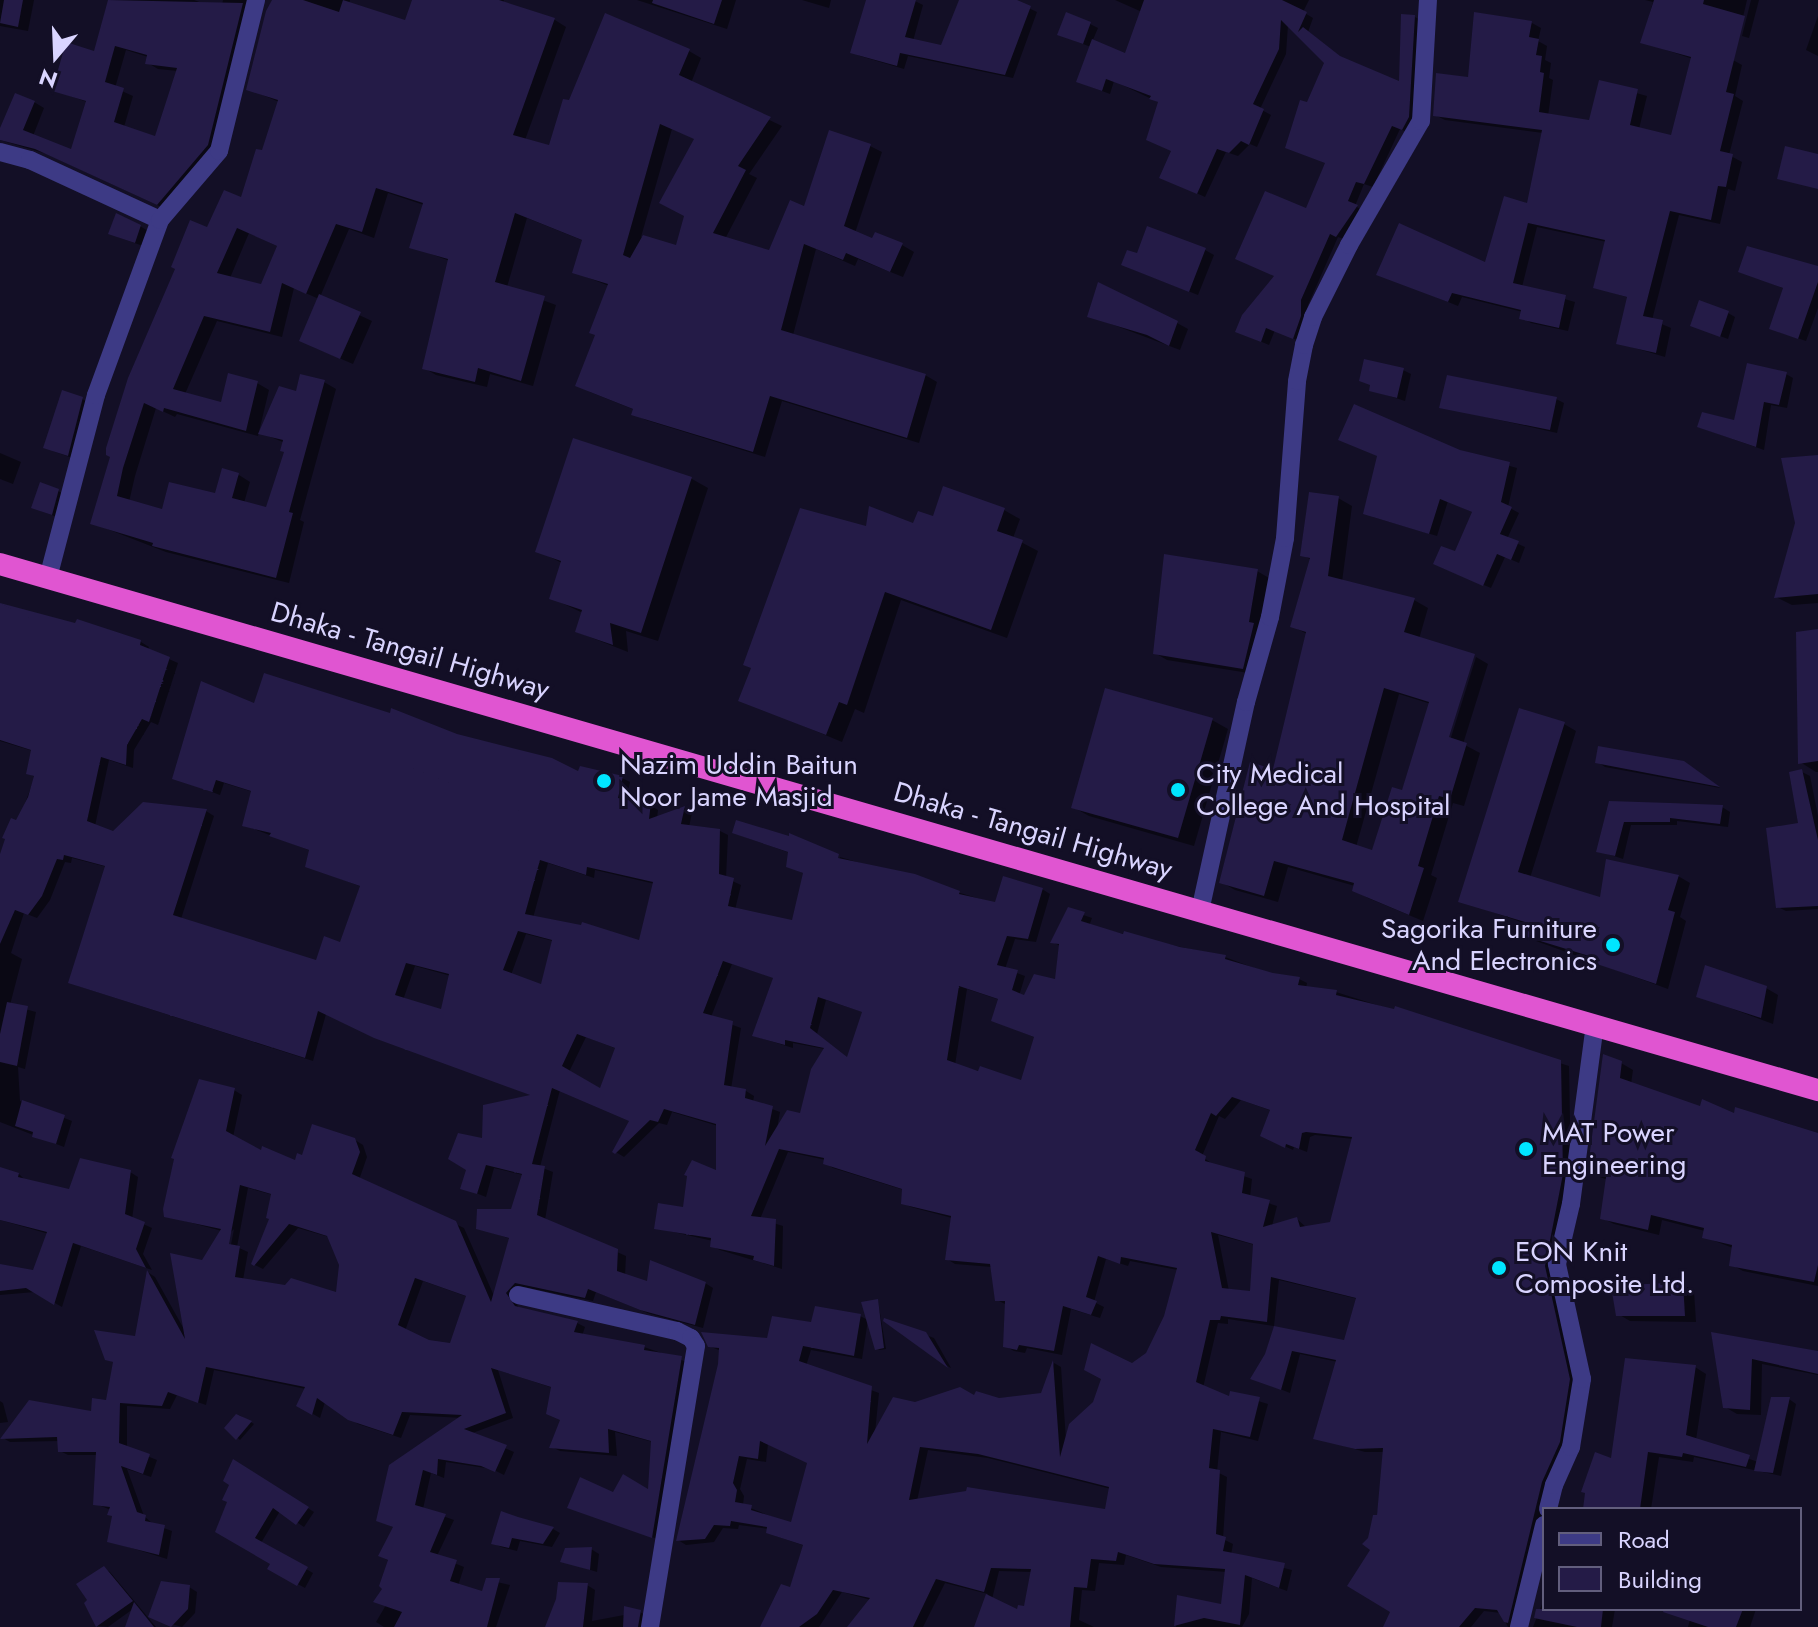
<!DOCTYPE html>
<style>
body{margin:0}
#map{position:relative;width:1818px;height:1627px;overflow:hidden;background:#130f26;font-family:Jost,sans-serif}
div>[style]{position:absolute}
.shadow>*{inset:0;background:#0007}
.building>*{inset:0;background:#241b47}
.minor>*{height:18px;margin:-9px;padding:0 9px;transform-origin:9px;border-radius:9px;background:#3d3a85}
.trunk>*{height:22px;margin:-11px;padding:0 11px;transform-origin:11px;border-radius:11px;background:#e055d1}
.dots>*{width:22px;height:22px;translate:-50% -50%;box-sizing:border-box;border:4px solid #130f26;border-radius:50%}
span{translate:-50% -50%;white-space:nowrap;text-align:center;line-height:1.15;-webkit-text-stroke:6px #130f26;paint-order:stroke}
.street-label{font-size:28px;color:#d9d4ff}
.poi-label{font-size:28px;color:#d9d4ff}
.left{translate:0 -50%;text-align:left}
.right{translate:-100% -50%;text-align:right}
.legend{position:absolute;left:1542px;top:1507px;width:260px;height:104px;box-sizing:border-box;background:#130f26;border:2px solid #625e7d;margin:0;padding:10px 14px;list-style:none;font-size:24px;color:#d9d4ff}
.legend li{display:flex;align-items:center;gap:16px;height:40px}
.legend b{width:40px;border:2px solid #625e7d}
.north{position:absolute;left:16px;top:16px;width:80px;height:80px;-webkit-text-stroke:6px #130f26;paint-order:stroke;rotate:199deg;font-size:22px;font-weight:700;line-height:32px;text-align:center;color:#d9d4ff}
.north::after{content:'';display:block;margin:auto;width:28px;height:36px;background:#d9d4ff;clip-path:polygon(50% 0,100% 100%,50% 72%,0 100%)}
</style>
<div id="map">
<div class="shadow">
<i style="clip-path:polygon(0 0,34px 0,28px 31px,0 26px)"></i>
<i style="clip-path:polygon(evenodd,110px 0,194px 0,221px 10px,223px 0,251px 0,218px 151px,168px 210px,47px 154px,0 140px,0 133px,34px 102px,44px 108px,33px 136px,72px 152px,87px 102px,54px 90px,95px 53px,110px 0,126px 50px,148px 57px,148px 63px,158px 69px,178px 71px,156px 139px,124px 127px,133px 96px,115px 88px,126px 50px)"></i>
<i style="clip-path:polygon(evenodd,275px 0,350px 0,349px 4px,406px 23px,413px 0,504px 0,503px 3px,555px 20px,566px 27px,525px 140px,551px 148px,606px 15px,689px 51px,701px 58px,691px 83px,782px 126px,749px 174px,757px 178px,725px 239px,771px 253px,806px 209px,870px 146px,882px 152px,855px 233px,873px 241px,902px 245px,914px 252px,903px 277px,858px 259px,855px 266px,816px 249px,793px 335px,925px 375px,937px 382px,919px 443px,782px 401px,765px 457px,646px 420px,634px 414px,635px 410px,590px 392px,578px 385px,597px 335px,609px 286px,574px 272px,584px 241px,527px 218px,507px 287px,556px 305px,533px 386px,490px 374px,487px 387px,436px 375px,424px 368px,450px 261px,412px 247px,424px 205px,388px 193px,374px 238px,349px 229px,320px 297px,372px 321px,353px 364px,313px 347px,319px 299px,294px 288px,282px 337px,217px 321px,185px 394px,222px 405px,257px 383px,269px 390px,258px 436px,177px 414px,175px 417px,156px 408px,135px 476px,129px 502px,163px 511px,216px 496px,239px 475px,250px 482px,244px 503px,268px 509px,286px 452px,285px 443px,259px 432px,297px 393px,324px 382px,336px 389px,300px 520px,304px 522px,289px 583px,166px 552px,92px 523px,208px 230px,242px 200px,263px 153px,279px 102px,249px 89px,275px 0,672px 129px,696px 139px,686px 216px,677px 248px,641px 237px,672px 129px,275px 0,249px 233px,279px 247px,262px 286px,230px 278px,249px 233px)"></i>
<i style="clip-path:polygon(637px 0,736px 0,727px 29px)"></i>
<i style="clip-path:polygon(802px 0,831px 0,829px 8px)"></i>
<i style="clip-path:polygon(868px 0,913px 0,923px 5px,913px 41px,942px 47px,961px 0,1012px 0,1037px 12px,1013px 78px,908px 56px,904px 69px,860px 56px,853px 52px)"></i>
<i style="clip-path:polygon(1115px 0,1309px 0,1303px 12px,1313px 18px,1308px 32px,1344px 60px,1401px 84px,1415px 17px,1422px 21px,1416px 122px,1410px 133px,1400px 129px,1373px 187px,1364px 184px,1355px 206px,1364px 211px,1344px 239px,1338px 237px,1308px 305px,1301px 342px,1275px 330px,1269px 345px,1238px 332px,1276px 276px,1327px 163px,1308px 105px,1326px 63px,1288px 25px,1286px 54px,1260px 109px,1271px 115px,1257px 147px,1250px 144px,1238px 156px,1226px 152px,1205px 197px,1170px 181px,1174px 151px,1160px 103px,1114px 81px,1110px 94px,1086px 85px,1091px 47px,1067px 38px,1090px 24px,1098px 28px,1092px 42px,1126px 55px,1142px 12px)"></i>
<i style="clip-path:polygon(1645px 0,1747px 0,1733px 60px,1742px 65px,1735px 96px,1743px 101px,1729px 155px,1742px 162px,1735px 191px,1728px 189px,1720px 224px,1679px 215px,1652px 320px,1671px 328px,1665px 357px,1618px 343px,1629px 298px,1595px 287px,1607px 242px,1537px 227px,1522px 287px,1575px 302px,1568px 331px,1531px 323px,1522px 318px,1523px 312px,1462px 297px,1458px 306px,1379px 274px,1486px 264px,1528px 206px,1543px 133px,1445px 120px,1435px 115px,1532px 23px,1541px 28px,1538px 41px,1547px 46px,1545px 60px,1551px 63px,1549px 78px,1553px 80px,1548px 116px,1591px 123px,1600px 83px,1647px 96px,1639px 129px,1673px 137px,1693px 59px,1642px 42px,1653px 2px)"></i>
<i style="clip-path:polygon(1751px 0,1759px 0,1749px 38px,1742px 36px)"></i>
<i style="clip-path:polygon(1818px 16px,1818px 56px,1806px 50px)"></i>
<i style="clip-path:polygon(140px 226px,148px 231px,143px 246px,118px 237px)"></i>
<i style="clip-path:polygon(1205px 250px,1214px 255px,1198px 295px,1132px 269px,1138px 256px)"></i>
<i style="clip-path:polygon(1818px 268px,1818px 308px,1806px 341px,1779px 332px,1785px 289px,1740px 271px)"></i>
<i style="clip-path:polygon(1728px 313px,1735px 317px,1728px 339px,1693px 326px)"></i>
<i style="clip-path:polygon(1090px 316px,1177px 323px,1188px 329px,1180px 350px)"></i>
<i style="clip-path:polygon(1403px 370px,1411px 374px,1405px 401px,1371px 390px,1372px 385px)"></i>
<i style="clip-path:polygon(1786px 374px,1793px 378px,1787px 408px,1771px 405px,1764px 450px,1707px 430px,1736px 422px)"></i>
<i style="clip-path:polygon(82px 399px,90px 403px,75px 459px,53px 451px)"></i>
<i style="clip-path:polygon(1556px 399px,1564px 403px,1557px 433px,1442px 407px)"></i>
<i style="clip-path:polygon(574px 440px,692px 479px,708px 488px,658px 641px,626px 631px,628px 652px,577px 632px,583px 613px,551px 598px,562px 563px,538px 551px)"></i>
<i style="clip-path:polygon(1460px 452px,1517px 468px,1508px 507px,1519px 513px,1507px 539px,1525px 547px,1519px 563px,1505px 557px,1491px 588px,1443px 568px,1456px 554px,1474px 513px,1448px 501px,1437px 536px,1373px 517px)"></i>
<i style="clip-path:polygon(0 453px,21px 462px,13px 484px,0 479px)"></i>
<i style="clip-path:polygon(1818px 457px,1818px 603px,1792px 605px,1776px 597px)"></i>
<i style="clip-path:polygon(58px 491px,66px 495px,60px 518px,41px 511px)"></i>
<i style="clip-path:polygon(evenodd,1338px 498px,1352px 506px,1342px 582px,1414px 600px,1428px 608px,1419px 639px,1444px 746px,1448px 747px,1476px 657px,1488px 664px,1463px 744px,1480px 753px,1464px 806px,1453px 803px,1431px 875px,1437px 878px,1423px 921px,1368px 898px,1354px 890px,1355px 886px,1288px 867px,1278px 902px,1235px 890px,1221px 882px,1275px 771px,1307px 634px,1292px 626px,1312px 560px,1302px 555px,1338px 498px,1399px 694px,1431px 704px,1404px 793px,1373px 853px,1356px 847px,1399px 694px)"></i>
<i style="clip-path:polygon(1004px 510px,1020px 519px,1013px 538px,1038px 551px,1007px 638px,901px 600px,864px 713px,855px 709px,842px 742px,741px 700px,867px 529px,915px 526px,934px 519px)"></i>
<i style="clip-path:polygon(1257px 571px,1269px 578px,1255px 674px,1167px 660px,1155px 653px)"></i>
<i style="clip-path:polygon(evenodd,0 604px,77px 625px,78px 622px,141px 642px,149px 647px,148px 650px,178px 663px,158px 725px,151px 722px,134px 750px,133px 768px,109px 760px,95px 826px,114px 833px,206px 811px,214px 816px,181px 919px,318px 963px,341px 944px,362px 887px,307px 866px,311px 851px,244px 825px,253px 792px,224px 783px,220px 795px,174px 778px,255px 705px,457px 735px,579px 774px,622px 778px,630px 782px,626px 801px,650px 805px,658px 810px,657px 818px,685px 808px,692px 813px,689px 827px,720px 831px,728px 835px,726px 878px,741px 885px,735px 910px,793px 922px,805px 874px,788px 866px,790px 853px,734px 833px,837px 868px,840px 857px,997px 904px,1042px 889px,1050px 894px,1036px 942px,1015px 939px,1005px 969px,1025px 976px,1019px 996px,1025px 998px,1057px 981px,1060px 946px,1053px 942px,1069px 910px,1092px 918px,1089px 926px,1225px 957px,1273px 975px,1299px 979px,1307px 983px,1306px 988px,1336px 992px,1569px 1066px,1571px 1179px,1553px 1271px,1577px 1385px,1567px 1446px,1544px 1512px,1517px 1627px,1508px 1627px,1501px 1613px,1484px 1611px,1471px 1627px,1385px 1627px,1394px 1611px,1373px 1549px,1385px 1452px,1365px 1452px,1316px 1438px,1338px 1362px,1300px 1354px,1290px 1393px,1253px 1378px,1266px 1355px,1345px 1342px,1358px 1299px,1279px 1280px,1274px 1326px,1228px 1319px,1228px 1324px,1218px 1323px,1203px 1388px,1231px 1398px,1232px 1393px,1268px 1404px,1258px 1441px,1221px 1432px,1217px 1472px,1227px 1477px,1223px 1539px,1233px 1544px,1231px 1555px,1292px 1570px,1287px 1591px,1252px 1578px,1249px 1614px,1242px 1627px,1176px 1627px,1179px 1597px,1223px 1606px,1227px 1572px,1161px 1567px,1126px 1555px,1124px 1565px,1099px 1563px,1095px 1591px,1082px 1590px,1079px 1620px,1094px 1627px,976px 1627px,988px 1594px,945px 1583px,923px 1627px,850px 1627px,871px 1600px,842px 1592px,819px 1627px,763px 1627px,791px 1590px,805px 1546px,776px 1536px,769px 1529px,739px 1525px,738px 1529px,723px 1528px,714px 1542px,686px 1545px,678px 1540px,719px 1365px,721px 1351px,709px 1346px,769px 1341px,813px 1324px,860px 1316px,868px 1320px,862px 1359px,811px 1350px,806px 1366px,879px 1393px,875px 1433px,916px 1404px,1043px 1395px,1054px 1363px,1061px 1367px,1066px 1440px,1132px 1366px,1147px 1354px,1166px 1317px,1178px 1270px,1130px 1261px,1128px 1266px,1106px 1259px,1094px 1302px,1104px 1307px,1100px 1318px,1071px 1309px,1062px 1355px,1027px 1348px,1025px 1353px,1014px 1351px,1005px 1346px,1007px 1305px,997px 1300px,992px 1267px,955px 1264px,947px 1259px,952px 1218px,911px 1207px,903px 1203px,904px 1190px,833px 1168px,825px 1163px,826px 1160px,788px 1152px,760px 1219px,783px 1226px,782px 1269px,720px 1250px,712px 1246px,713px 1241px,656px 1228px,685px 1209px,718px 1173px,718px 1126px,672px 1112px,667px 1125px,659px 1123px,624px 1157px,614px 1151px,631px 1121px,560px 1090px,540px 1167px,553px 1172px,545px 1220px,626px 1256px,625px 1276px,648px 1284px,705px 1283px,713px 1288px,703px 1328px,650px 1314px,596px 1292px,593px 1301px,524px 1287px,513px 1298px,520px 1310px,577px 1323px,585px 1327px,582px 1336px,644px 1347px,690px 1363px,660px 1540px,570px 1507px,614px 1494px,650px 1492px,653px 1442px,615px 1432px,617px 1456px,560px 1451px,552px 1447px,562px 1420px,553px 1388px,498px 1370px,513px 1418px,470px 1434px,514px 1452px,504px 1475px,492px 1469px,446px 1462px,444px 1478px,431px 1473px,423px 1509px,454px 1520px,437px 1556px,464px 1567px,458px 1586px,484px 1594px,488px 1580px,510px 1585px,496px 1627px,384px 1627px,376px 1622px,386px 1605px,384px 1588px,389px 1561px,380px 1556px,395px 1528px,378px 1520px,462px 1418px,410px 1415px,401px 1438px,358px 1424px,325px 1402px,320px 1418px,299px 1406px,306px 1389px,214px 1370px,206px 1405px,177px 1395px,170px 1409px,127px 1406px,127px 1448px,157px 1460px,151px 1477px,127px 1469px,144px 1516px,153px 1524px,172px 1531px,167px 1559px,109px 1541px,114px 1516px,111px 1510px,96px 1504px,98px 1455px,68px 1455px,60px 1451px,59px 1441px,10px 1442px,3px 1438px,93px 1414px,107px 1403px,115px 1363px,106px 1359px,137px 1338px,149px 1273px,155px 1277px,185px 1331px,202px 1263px,222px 1231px,166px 1216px,234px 1090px,242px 1095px,233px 1137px,262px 1153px,296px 1162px,355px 1140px,363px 1145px,367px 1157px,359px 1180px,464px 1228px,495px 1298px,511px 1239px,478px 1228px,513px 1211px,523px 1175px,494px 1168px,486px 1197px,463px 1188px,484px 1141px,533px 1096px,326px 1014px,313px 1061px,78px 986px,70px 982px,107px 867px,72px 858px,71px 863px,65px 862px,50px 900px,37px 918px,24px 913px,11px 953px,22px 959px,10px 1005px,36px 1012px,25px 1069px,18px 1067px,20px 1101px,72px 1121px,64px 1147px,0 1122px,0 868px,35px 777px,28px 773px,33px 751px,0 741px,0 604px,548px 863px,594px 878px,595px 870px,655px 884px,641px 942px,533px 918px,548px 863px,0 604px,526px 934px,553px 941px,542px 986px,511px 975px,526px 934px,0 604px,732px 964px,775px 978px,754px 1036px,793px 1048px,793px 1043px,825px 1049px,801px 1116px,777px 1129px,780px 1112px,753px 1102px,754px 1096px,746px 1091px,731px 1089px,741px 1028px,711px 1017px,732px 964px,0 604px,415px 966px,451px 976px,443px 1011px,403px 1000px,415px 966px,0 604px,967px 989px,1000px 1000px,993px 1020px,1036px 1038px,1022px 1082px,955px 1065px,967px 989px,0 604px,826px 1000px,863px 1012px,848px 1059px,817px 1034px,826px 1000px,0 604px,586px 1037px,617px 1049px,601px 1091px,569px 1072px,586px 1037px,0 604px,1241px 1100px,1272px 1111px,1271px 1140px,1293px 1150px,1294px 1147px,1307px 1152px,1310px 1137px,1315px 1135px,1354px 1139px,1332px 1224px,1307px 1228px,1297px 1219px,1272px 1226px,1277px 1206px,1250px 1197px,1252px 1179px,1213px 1165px,1202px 1156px,1219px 1116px,1225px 1119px,1241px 1100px,0 604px,248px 1188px,273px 1195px,271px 1218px,253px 1264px,263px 1269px,298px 1228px,329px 1237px,341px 1264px,338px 1294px,243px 1280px,248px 1252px,237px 1247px,248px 1188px,0 604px,234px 1229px,229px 1255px,229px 1234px,234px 1229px,0 604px,1218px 1235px,1255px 1245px,1252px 1294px,1229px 1291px,1218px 1235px,0 604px,423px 1281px,468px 1297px,451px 1345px,428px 1342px,405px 1331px,423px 1281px,0 604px,768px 1444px,809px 1463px,792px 1525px,743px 1505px,744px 1496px,740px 1489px,747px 1459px,766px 1462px,768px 1444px,0 604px,928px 1450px,988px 1458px,1111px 1489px,1106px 1511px,917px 1501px,928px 1450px,0 604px,999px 1571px,1032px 1572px,1025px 1608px,1018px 1611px,992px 1599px,999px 1571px)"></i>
<i style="clip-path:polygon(1818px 631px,1818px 772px,1816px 772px,1800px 762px)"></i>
<i style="clip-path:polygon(1212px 720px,1228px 729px,1194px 846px,1089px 816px,1073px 807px)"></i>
<i style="clip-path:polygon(1564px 724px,1576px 731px,1530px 878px,1601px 900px,1678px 876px,1690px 883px,1680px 917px,1686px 921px,1668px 989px,1536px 941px,1524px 934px,1527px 924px,1461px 901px)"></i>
<i style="clip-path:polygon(1598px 762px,1692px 768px,1720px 788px,1605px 767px)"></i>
<i style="clip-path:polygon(1802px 772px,1810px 776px,1818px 816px,1818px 909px,1786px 911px,1778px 907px,1800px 825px)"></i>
<i style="clip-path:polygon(1611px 803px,1722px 807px,1730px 812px,1728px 827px,1677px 821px,1677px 825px,1631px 825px,1623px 859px,1599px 851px)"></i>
<i style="clip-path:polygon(1766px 988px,1778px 995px,1773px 1024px,1698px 996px)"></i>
<i style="clip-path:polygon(1621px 1063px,1633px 1070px,1631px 1084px,1701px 1108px,1735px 1116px,1737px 1109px,1787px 1123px,1818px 1136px,1818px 1286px,1743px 1271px,1732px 1265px,1733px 1248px,1704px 1237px,1705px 1231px,1662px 1220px,1659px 1235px,1614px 1224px,1602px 1218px,1608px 1180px,1589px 1173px)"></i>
<i style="clip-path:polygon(0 1168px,19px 1174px,26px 1181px,71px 1191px,130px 1172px,138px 1177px,132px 1219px,152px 1228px,143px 1254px,152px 1270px,81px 1246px,62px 1307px,35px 1292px,0 1295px,0 1266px,34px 1273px,49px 1234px,0 1220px)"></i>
<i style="clip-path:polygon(1682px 1284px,1694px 1291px,1696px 1322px,1630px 1321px,1618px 1314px)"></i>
<i style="clip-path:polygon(878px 1301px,886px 1349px,880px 1350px,877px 1349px)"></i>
<i style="clip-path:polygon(885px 1320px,934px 1338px,951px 1368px,949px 1367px)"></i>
<i style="clip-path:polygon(1714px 1335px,1818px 1353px,1818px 1375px,1762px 1364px,1761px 1415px,1737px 1414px,1725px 1407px)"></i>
<i style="clip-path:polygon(1695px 1367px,1706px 1374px,1696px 1440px,1758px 1462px,1789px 1399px,1796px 1404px,1781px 1476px,1694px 1457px,1693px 1462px,1659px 1457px,1651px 1509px,1585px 1509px,1612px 1460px)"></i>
<i style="clip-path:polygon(0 1401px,3px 1403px,8px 1422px,0 1423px)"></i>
<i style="clip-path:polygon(239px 1415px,254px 1424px,240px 1440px,227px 1428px)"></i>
<i style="clip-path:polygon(234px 1462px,314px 1512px,304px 1527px,280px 1511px,261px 1543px,313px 1573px,305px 1588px,270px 1569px,273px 1563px,229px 1502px)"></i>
<i style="clip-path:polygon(502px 1514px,553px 1529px,560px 1533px,552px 1547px,520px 1541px,517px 1551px,501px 1547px,493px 1543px)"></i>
<i style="clip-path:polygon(591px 1549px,599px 1554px,597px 1572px,562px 1561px)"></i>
<i style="clip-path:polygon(104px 1568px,110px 1572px,156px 1627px,127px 1627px,133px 1609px,108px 1627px,98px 1626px,87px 1604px)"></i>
<i style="clip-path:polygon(587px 1585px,595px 1590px,592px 1621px,640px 1612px,648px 1617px,648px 1627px,547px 1627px)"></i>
<i style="clip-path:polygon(189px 1587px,197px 1592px,195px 1613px,182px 1627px,158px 1620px)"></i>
<i style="clip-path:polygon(1544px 1599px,1544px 1609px,1615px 1609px,1612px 1627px,1533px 1627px)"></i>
<i style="clip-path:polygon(1693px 1609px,1756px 1609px,1750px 1627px,1688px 1627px)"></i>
</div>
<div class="building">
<i style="clip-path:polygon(4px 0,23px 0,18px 27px,0 23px)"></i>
<i style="clip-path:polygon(evenodd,108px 0,243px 3px,208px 145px,157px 205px,35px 149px,0 140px,0 128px,15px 93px,35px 101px,23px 130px,71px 149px,86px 101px,52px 91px,66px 42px,94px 51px,108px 0,115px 46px,147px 55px,145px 64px,177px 68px,155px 136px,114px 122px,124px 88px,105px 82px,115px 46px)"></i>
<i style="clip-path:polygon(evenodd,272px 0,303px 0,339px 12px,343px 0,405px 20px,412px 0,499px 0,555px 18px,513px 135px,549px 145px,563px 99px,569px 100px,605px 13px,690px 49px,679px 75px,771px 117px,738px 166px,746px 170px,713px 233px,769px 250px,790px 200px,804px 206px,829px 130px,871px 144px,844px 226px,872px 238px,875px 232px,903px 243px,890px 272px,846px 253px,843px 260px,804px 244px,781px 330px,926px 374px,907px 438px,770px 396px,753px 452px,631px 415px,633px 409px,575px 386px,595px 335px,589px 333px,608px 284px,572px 273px,582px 240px,515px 213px,495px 282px,545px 296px,521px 381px,478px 368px,475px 382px,422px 369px,448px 259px,409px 248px,423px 203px,376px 188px,362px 232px,336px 224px,306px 294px,282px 283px,270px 332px,204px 316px,173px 389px,221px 402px,228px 373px,258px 381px,246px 431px,164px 408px,163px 412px,144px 403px,123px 468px,117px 496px,162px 509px,169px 482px,215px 493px,222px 468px,239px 473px,232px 498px,266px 507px,284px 452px,280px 451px,283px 440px,258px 434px,279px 386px,296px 391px,300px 374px,325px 380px,289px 512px,293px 513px,276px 578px,152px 546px,153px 543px,90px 524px,110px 457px,106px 455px,106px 448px,128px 378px,175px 269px,171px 267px,190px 220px,207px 227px,224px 190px,241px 197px,256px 149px,262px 150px,278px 100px,246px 90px,266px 11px,272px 0,660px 124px,694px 139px,659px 203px,684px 216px,676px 245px,643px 235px,630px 258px,623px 255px,660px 124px,272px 0,237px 228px,277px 246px,261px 284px,217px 273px,237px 228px)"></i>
<i style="clip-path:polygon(653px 0,722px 0,714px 24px,652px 3px)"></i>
<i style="clip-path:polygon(866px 0,916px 0,905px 37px,941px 45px,959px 0,1017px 0,1031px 6px,1005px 75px,900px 53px,897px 66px,850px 53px)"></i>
<i style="clip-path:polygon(1144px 0,1282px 0,1307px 12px,1298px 32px,1303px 27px,1340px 56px,1399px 81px,1401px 14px,1415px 15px,1409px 117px,1402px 130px,1392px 126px,1364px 184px,1356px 182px,1348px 201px,1358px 205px,1336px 237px,1330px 234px,1301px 300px,1301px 316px,1293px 339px,1266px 328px,1261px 342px,1235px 332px,1242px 315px,1274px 276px,1235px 259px,1265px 191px,1306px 208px,1325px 163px,1285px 148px,1300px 100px,1307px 102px,1324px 63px,1281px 20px,1279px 49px,1253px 104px,1264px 109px,1249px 145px,1241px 141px,1229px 153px,1217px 149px,1197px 194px,1159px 178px,1171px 151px,1146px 140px,1158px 102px,1149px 99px,1151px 96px,1106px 79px,1102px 91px,1076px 82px,1092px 39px,1125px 53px)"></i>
<i style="clip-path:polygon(1654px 0,1704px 0,1703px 4px,1745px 16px,1726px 92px,1734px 94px,1720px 151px,1733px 154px,1726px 187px,1718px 186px,1711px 220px,1670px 211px,1643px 316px,1663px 320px,1656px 353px,1616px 344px,1627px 297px,1593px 288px,1605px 240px,1528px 223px,1513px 283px,1566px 295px,1559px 328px,1519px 319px,1521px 310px,1452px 293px,1448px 302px,1376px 275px,1399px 223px,1485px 262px,1504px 196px,1527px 203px,1542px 130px,1433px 116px,1436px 73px,1468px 77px,1474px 12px,1532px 21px,1529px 37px,1539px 39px,1536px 55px,1542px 56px,1540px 72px,1544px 73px,1539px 112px,1589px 120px,1599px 80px,1638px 89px,1630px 125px,1671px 135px,1691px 57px,1640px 43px)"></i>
<i style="clip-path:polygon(1066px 12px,1091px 22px,1083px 44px,1057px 35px)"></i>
<i style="clip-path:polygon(1785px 146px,1818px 154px,1818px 189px,1777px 179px)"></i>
<i style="clip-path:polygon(116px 213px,141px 225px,135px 243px,108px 234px)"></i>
<i style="clip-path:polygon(1147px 226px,1206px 248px,1189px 292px,1121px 265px,1127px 250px,1137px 253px)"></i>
<i style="clip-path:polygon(1747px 246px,1818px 266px,1818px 282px,1798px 339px,1769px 329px,1783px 288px,1738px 272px)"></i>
<i style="clip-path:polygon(1098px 282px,1178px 321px,1169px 346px,1147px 335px,1087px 317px)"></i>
<i style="clip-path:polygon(319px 294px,361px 312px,340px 359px,299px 341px)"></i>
<i style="clip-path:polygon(1699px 300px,1729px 311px,1720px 337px,1690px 326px)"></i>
<i style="clip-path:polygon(1364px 359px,1404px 368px,1397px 398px,1369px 391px,1370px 385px,1359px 381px)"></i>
<i style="clip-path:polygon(1747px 363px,1787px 372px,1779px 405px,1764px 402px,1756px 447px,1697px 427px,1702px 412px,1734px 420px)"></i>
<i style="clip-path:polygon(1447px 375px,1557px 397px,1550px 430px,1439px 408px)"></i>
<i style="clip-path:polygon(62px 390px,83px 397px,68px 456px,43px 448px)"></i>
<i style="clip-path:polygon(1354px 404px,1460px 450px,1510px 462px,1501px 502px,1512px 507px,1500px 534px,1519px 541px,1511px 560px,1497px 554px,1483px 586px,1433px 564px,1441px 546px,1455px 551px,1472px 512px,1440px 499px,1429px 534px,1363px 514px,1377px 456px,1338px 440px)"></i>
<i style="clip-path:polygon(573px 438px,692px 477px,641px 633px,610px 623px,613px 645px,575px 632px,582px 610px,549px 599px,561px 561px,535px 552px)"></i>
<i style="clip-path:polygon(1818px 455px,1818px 594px,1774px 598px,1795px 523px,1781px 458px)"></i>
<i style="clip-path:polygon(40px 482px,59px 489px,52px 515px,31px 508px)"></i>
<i style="clip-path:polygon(943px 486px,1005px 508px,997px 531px,1023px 540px,991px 630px,885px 592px,847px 705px,839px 702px,826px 735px,738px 701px,751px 668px,743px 665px,800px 508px,866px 526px,869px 506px,913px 523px,918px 511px,933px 516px)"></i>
<i style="clip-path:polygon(evenodd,1309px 492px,1339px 496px,1328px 576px,1415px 598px,1404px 632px,1475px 654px,1449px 737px,1467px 743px,1450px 799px,1439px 796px,1418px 866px,1424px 868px,1409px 915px,1352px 891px,1354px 883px,1274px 861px,1264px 896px,1219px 883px,1250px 762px,1273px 769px,1306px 632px,1290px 627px,1310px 558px,1300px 556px,1309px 492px,1384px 688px,1429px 702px,1402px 790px,1392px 787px,1372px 850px,1342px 840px,1384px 688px)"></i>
<i style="clip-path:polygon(1164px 554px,1258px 569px,1249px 622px,1254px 623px,1243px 669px,1153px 654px)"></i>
<i style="clip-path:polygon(evenodd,0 603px,75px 623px,77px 619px,141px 640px,140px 645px,170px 657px,149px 722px,142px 719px,127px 745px,126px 765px,101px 757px,87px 821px,113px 831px,143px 802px,207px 809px,173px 915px,316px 960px,324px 936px,340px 942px,360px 886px,305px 867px,309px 850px,269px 836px,271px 833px,242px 826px,251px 791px,216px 780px,212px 792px,172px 779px,201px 681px,254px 703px,264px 673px,390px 713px,391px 708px,457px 734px,552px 758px,578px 771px,580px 766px,623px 776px,618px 798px,651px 803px,649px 819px,685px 806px,681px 824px,720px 829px,719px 874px,734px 878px,728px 906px,792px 920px,803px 873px,786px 867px,788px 852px,732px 833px,736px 820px,789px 836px,789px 833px,839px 854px,838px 858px,915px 874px,960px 891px,959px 894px,995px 902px,1003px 876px,1043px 888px,1028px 939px,1007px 936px,997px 965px,1018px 970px,1012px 990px,1024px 995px,1034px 974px,1055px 979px,1059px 944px,1050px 943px,1068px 907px,1085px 912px,1081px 921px,1123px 934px,1124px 931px,1180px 947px,1226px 955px,1225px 959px,1273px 973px,1300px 977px,1298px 985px,1337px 990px,1336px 995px,1394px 1009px,1395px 1006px,1561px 1060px,1563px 1174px,1545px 1266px,1570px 1379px,1560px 1442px,1542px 1482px,1508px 1623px,1504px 1622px,1497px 1610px,1475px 1608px,1459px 1627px,1383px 1627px,1390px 1612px,1347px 1586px,1370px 1550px,1362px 1544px,1368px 1538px,1373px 1515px,1377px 1515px,1383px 1448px,1355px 1449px,1313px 1439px,1336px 1360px,1292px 1351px,1281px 1390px,1250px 1379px,1265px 1354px,1274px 1326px,1344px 1340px,1356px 1298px,1271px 1277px,1267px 1322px,1221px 1316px,1220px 1320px,1210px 1320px,1196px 1382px,1229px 1396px,1230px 1391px,1260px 1397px,1250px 1437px,1213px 1429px,1209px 1468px,1220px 1470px,1216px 1534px,1226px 1537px,1223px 1551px,1285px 1563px,1279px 1588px,1245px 1575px,1240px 1625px,1204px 1618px,1174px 1626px,1177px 1595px,1221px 1604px,1225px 1569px,1154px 1564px,1118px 1552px,1116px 1561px,1091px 1559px,1087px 1588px,1074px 1587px,1070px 1627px,974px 1627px,986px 1594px,1017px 1609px,1018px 1605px,1024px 1606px,1031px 1569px,991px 1568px,984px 1592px,936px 1579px,913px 1627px,847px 1627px,870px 1598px,833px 1590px,817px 1614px,799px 1627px,760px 1627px,781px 1584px,790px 1587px,803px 1545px,766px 1533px,767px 1527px,731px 1521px,730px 1526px,714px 1525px,705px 1539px,676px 1541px,718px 1364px,719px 1348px,708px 1347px,701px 1332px,767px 1338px,772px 1316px,811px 1322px,815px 1306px,861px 1314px,854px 1356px,803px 1346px,799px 1361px,872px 1386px,867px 1444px,893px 1397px,915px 1402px,960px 1387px,974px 1395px,976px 1391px,999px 1398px,1041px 1393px,1053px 1360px,1060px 1457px,1069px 1424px,1093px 1402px,1101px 1379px,1084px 1370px,1091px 1343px,1132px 1363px,1146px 1353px,1164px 1316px,1177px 1268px,1121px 1257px,1120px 1264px,1098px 1256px,1086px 1297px,1097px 1301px,1091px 1315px,1063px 1306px,1054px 1351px,1019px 1345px,1017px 1350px,1003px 1347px,1005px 1301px,995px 1301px,990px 1264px,945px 1260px,951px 1216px,901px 1204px,902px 1189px,823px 1164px,824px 1158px,779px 1149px,751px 1216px,776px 1219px,774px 1266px,753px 1260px,754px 1256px,710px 1247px,711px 1238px,654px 1229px,658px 1203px,683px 1207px,687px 1176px,684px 1175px,692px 1160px,716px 1170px,716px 1124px,664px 1109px,658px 1122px,650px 1120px,615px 1154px,612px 1152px,629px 1121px,552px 1088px,532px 1164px,545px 1166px,537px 1215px,618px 1249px,617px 1271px,647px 1281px,650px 1260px,706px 1282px,695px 1325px,640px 1310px,588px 1289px,585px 1298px,515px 1283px,506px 1293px,515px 1306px,578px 1321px,574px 1332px,645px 1345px,644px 1350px,682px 1356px,652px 1538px,567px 1508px,580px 1477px,613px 1492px,623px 1474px,648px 1489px,651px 1441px,608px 1429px,609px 1453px,549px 1448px,560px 1420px,546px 1414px,551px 1387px,491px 1368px,506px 1413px,464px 1429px,507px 1445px,495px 1472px,481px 1466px,438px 1459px,437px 1475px,423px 1470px,415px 1505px,446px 1514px,430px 1552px,457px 1560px,450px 1581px,482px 1591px,486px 1578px,500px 1578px,487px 1627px,394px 1627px,402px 1612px,373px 1602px,382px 1589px,379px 1586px,388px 1560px,378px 1556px,393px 1527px,376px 1521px,389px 1465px,462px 1415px,402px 1412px,393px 1435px,348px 1420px,317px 1398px,312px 1415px,296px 1406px,305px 1387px,206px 1367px,198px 1403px,168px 1392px,162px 1406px,120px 1403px,119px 1443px,150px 1454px,143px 1474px,121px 1466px,137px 1512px,146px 1515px,145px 1521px,165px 1525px,159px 1555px,107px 1542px,112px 1516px,107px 1515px,110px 1507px,93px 1505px,96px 1452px,58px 1452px,57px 1437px,0 1439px,29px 1400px,91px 1411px,92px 1398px,106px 1400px,113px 1362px,105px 1360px,94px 1330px,135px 1336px,147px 1270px,185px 1339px,170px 1253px,202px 1260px,221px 1229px,164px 1217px,163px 1209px,174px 1159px,171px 1158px,199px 1079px,235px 1088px,226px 1131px,261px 1150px,262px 1146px,295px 1160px,297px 1153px,302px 1155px,312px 1124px,355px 1138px,360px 1152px,352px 1174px,456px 1221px,491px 1302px,509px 1238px,476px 1229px,477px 1209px,511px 1209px,522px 1174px,486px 1165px,477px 1194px,460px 1189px,466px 1170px,448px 1159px,458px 1133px,482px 1138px,483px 1105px,530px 1095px,374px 1038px,318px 1011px,305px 1058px,68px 983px,105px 866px,64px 855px,63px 860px,57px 859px,42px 896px,28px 915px,15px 910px,0 944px,0 854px,5px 839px,2px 838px,11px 818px,16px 820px,28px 797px,34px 776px,26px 774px,31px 750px,0 740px,0 603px,540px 860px,586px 875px,587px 867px,653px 882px,639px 940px,582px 922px,581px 925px,525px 914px,540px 860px,0 603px,518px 931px,552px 940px,541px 984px,503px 970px,518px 931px,0 603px,723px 961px,773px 978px,752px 1036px,785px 1045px,785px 1040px,824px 1048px,811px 1069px,800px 1113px,787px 1110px,765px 1146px,773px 1106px,745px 1098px,746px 1089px,724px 1085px,733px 1021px,703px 1013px,723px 961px,0 603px,406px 963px,449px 974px,441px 1009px,395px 995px,406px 963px,0 603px,959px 986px,998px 999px,991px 1021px,1034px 1037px,1021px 1080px,980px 1066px,978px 1071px,947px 1060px,959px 986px,0 603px,818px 997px,862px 1012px,847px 1057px,810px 1028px,818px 997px,0 603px,577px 1034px,615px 1048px,600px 1088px,562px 1066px,577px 1034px,0 603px,1232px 1097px,1270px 1110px,1260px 1136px,1285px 1148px,1286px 1144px,1299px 1149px,1302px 1133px,1306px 1132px,1352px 1137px,1330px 1222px,1300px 1227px,1297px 1217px,1263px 1227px,1270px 1200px,1242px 1193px,1245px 1172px,1205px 1161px,1206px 1156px,1195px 1150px,1211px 1113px,1216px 1116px,1232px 1097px,0 603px,240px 1185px,271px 1194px,266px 1218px,269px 1219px,251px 1264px,254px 1266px,289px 1224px,327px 1236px,339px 1265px,336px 1292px,291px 1278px,285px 1285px,235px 1277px,240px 1246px,229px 1244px,240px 1185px,0 603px,1211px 1232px,1253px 1244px,1250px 1291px,1222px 1288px,1211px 1232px,0 603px,415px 1278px,466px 1296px,450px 1343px,429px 1340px,398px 1325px,415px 1278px,0 603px,760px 1441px,807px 1463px,791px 1522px,751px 1510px,752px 1505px,735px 1502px,737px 1490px,733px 1483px,739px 1456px,758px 1459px,760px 1441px,0 603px,920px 1447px,978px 1454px,1109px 1487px,1105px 1509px,967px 1487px,966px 1491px,909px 1500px,920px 1447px)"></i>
<i style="clip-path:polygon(1818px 629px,1818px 761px,1798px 764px,1796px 632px)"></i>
<i style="clip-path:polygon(1105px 688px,1213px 718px,1178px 838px,1071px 808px)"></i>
<i style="clip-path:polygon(1519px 708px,1565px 722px,1518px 872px,1600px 897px,1606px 859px,1679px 875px,1668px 910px,1675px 912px,1656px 984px,1588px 961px,1589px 956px,1521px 935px,1525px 922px,1458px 902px)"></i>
<i style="clip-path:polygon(1598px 746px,1684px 761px,1720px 787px,1595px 763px)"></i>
<i style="clip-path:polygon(1802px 769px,1818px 840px,1818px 906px,1776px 908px,1766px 828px,1798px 823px,1789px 772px)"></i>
<i style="clip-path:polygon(1609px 801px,1670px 803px,1723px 805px,1720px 824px,1670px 818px,1670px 822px,1624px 822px,1615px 856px,1596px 852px)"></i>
<i style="clip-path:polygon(1705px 965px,1767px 986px,1761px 1018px,1696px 997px)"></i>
<i style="clip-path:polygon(7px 1002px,28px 1006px,17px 1066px,0 1062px,0 1034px)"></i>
<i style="clip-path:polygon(1603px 1054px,1622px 1061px,1620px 1078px,1700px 1106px,1702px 1099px,1734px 1113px,1735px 1107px,1818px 1133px,1818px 1265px,1814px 1282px,1729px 1266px,1732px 1245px,1702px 1238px,1704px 1228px,1651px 1215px,1648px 1230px,1600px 1219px,1606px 1177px,1587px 1174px)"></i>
<i style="clip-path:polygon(22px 1100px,65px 1115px,56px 1144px,32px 1137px,33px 1132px,15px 1126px)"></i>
<i style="clip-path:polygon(80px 1158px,131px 1170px,125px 1214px,145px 1222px,136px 1249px,146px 1268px,73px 1243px,54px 1305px,26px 1288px,0 1291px,0 1264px,33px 1270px,47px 1232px,0 1220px,0 1167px,19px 1173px,18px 1177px,69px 1189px)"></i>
<i style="clip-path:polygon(1683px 1282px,1685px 1316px,1616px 1316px,1611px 1286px)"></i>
<i style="clip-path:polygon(878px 1299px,884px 1348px,875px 1350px,861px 1302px)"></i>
<i style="clip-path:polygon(884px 1318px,926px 1332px,948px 1368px,883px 1321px)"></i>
<i style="clip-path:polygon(1711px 1332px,1818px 1351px,1818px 1374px,1752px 1359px,1750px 1410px,1723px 1408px)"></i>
<i style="clip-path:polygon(1625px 1358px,1696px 1365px,1686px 1435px,1750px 1455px,1746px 1467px,1683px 1453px,1682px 1457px,1648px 1452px,1640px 1509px,1583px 1509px,1585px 1493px,1581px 1492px,1595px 1452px,1611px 1458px)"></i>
<i style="clip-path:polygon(1771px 1397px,1790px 1397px,1773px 1473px,1754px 1471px)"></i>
<i style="clip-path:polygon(236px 1414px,252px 1421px,236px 1440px,224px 1428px)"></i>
<i style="clip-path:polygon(233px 1459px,309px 1507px,296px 1525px,273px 1508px,255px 1538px,308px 1567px,297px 1586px,267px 1569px,270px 1564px,215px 1532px,227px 1502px,222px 1500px,229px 1485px,223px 1481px)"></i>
<i style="clip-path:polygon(501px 1511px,518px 1517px,554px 1527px,543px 1544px,512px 1538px,509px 1548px,491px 1544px)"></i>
<i style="clip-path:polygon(592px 1547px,590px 1570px,560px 1562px,565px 1548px)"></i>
<i style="clip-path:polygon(104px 1566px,133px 1601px,96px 1627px,84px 1603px,87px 1600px,76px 1584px)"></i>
<i style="clip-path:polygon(161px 1581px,190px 1585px,188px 1609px,171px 1627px,148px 1617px)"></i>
<i style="clip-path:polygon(558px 1582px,588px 1583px,583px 1627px,545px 1627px,556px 1599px)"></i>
<i style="clip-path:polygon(134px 1602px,154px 1627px,125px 1627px)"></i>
<i style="clip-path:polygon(624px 1606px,641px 1610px,638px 1627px,623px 1627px)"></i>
<i style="clip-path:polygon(1536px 1609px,1603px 1609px,1601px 1627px,1577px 1627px,1534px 1618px)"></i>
<i style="clip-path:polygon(1664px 1609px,1743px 1609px,1736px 1627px,1708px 1627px,1663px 1612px)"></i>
</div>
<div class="minor">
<i style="left:0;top:152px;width:31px;rotate:15deg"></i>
<i style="left:30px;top:160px;width:143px;rotate:24.8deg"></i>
<i style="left:48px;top:578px;width:189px;rotate:-75.3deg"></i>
<i style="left:96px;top:395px;width:186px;rotate:-69.9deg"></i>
<i style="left:160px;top:220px;width:91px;rotate:-49.5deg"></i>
<i style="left:219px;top:151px;width:155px;rotate:-76.2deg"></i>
<i style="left:1200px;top:911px;width:214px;rotate:-77.6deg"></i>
<i style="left:1246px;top:702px;width:88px;rotate:-74.2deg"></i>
<i style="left:1270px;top:617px;width:80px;rotate:-79.2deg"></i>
<i style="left:1285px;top:538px;width:157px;rotate:-85.6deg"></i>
<i style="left:1297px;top:381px;width:37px;rotate:-79deg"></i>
<i style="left:1304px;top:345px;width:29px;rotate:-72deg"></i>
<i style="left:1313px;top:317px;width:80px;rotate:-63.4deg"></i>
<i style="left:1349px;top:245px;width:143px;rotate:-59.9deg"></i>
<i style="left:1421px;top:121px;width:121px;rotate:-86.7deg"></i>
<i style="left:518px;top:1295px;width:163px;rotate:12.8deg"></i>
<i style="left:677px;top:1331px;width:16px;rotate:27deg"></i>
<i style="left:691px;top:1338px;width:9px;rotate:58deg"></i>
<i style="left:696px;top:1346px;width:285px;rotate:99.3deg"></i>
<i style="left:1548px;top:1509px;width:25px;rotate:-76deg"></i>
<i style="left:1554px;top:1485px;width:42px;rotate:-65.9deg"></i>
<i style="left:1571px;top:1447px;width:69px;rotate:-80.8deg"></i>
<i style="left:1582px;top:1379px;width:118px;rotate:-102.3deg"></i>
<i style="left:1557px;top:1264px;width:62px;rotate:-76.9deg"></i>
<i style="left:1571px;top:1204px;width:181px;rotate:-82.4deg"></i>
<i style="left:1519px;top:1627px;width:105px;rotate:-76.2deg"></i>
</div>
<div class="trunk">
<i style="left:0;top:564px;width:1893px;rotate:16.14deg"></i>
</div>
<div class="dots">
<i style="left:604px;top:781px;background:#00e5ff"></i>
<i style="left:1178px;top:790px;background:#00e5ff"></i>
<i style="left:1613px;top:945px;background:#00e5ff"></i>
<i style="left:1526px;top:1149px;background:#00e5ff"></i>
<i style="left:1499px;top:1268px;background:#00e5ff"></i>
</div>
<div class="street-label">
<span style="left:410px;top:651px;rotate:16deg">Dhaka - Tangail Highway</span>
<span style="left:1033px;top:831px;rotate:16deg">Dhaka - Tangail Highway</span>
</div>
<div class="poi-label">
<span class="left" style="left:620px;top:781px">Nazim Uddin Baitun<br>Noor Jame Masjid</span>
<span class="left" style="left:1196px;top:790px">City Medical<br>College And Hospital</span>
<span class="right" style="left:1597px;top:945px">Sagorika Furniture<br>And Electronics</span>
<span class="left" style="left:1542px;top:1149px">MAT Power<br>Engineering</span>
<span class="left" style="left:1515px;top:1268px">EON Knit<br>Composite Ltd.</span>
</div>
<ul class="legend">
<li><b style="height:10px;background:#3d3a85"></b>Road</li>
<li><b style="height:22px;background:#241b47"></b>Building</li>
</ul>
<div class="north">N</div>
</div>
